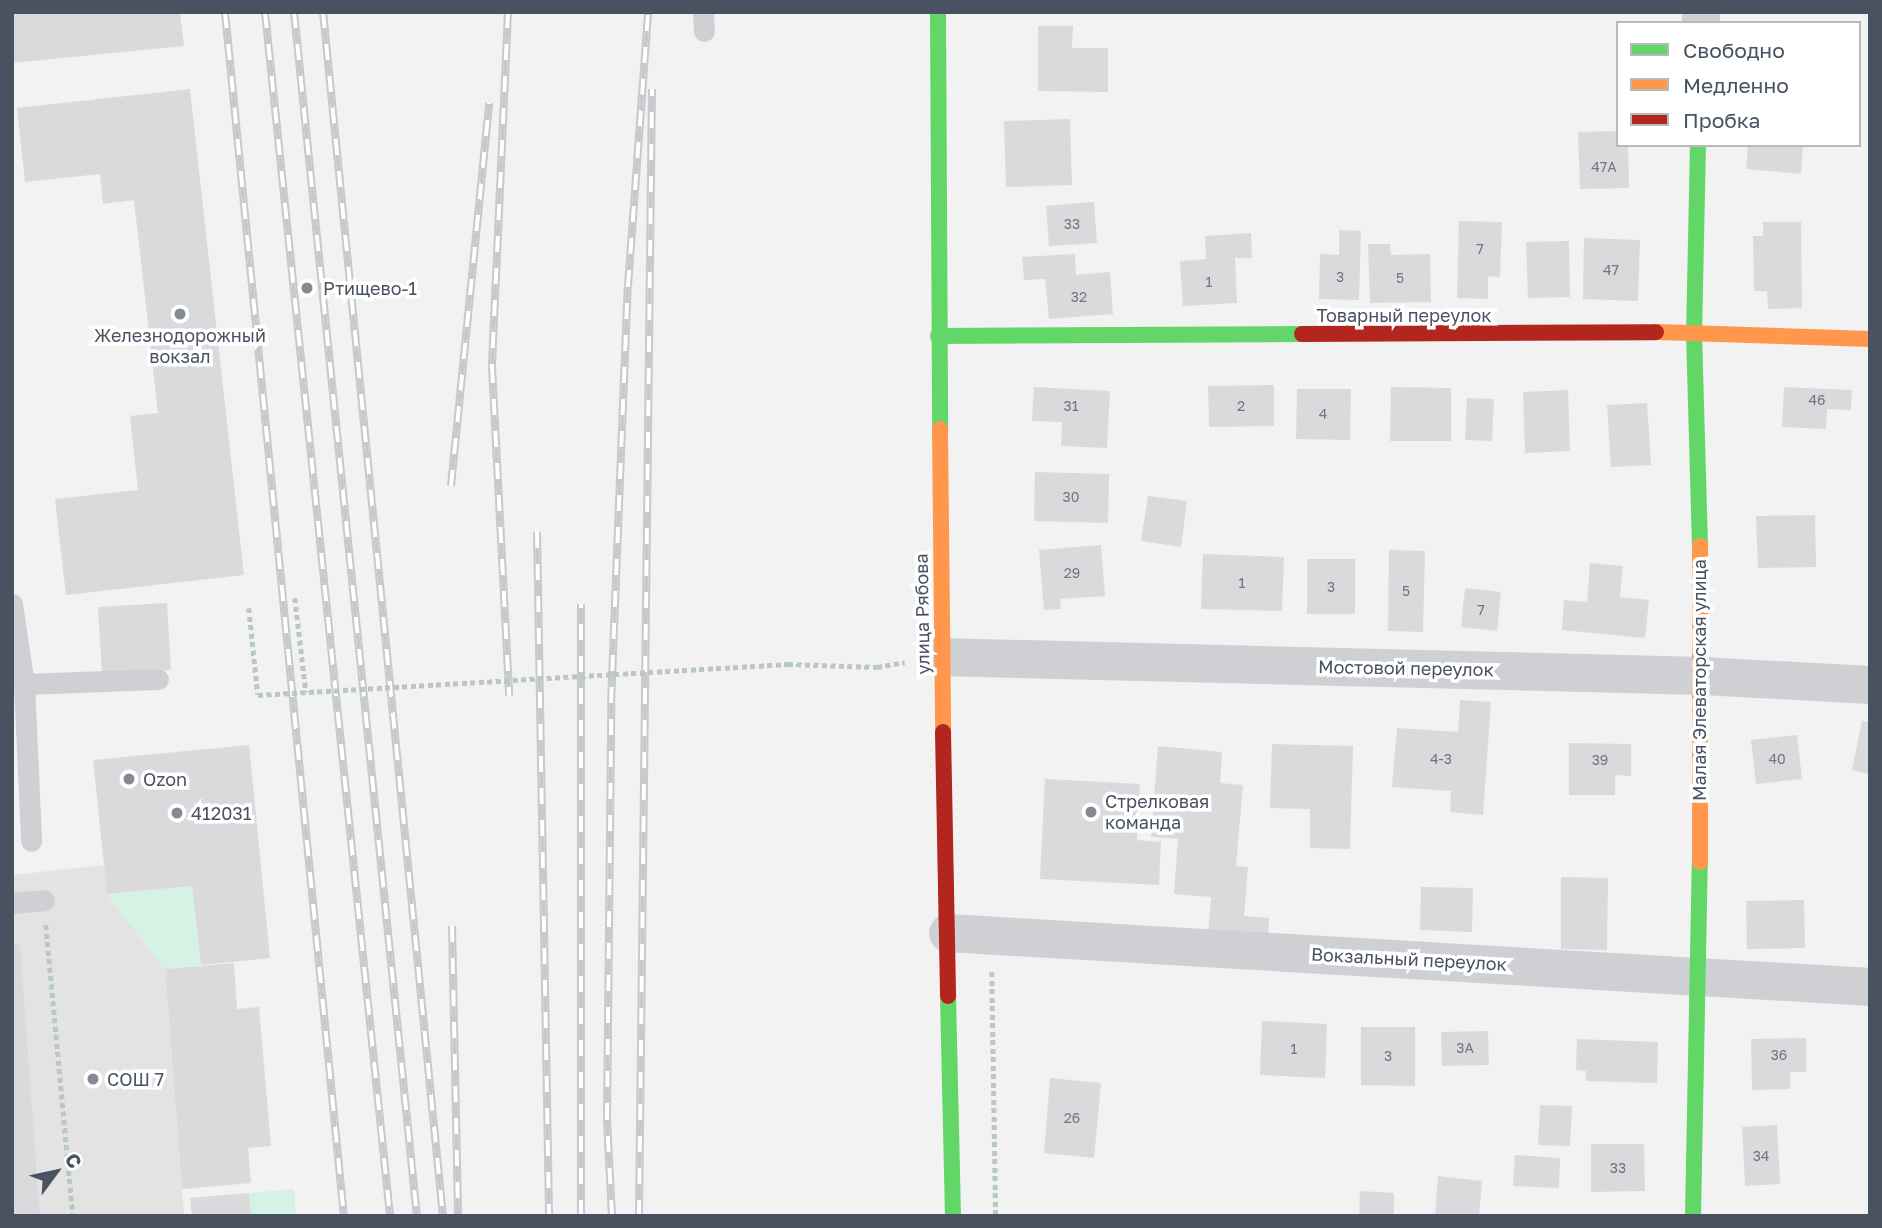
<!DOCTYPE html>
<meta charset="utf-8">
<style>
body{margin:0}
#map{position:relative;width:1882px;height:1228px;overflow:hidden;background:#f3f2f2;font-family:"Golos Text",sans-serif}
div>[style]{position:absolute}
.education>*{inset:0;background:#e4e3e4}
.green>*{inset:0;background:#d6f2e4}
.building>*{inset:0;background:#dadadc}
.path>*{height:4.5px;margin-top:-2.25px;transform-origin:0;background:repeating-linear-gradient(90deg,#bac8c4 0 5px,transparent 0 8.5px)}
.lane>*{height:21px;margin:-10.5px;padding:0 10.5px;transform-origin:10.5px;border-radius:10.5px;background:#ced0d3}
.street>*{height:38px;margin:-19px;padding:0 19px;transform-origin:19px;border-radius:19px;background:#ced0d3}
.fast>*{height:16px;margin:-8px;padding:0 8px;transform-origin:8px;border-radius:8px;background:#63d668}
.slow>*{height:16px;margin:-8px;padding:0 8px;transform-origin:8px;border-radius:8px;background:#ff974d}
.jam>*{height:16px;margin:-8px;padding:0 8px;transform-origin:8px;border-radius:8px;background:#b3261e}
.rail>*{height:8px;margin-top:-4px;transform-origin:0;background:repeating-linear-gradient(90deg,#fff 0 16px,#c8c9cc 0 32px);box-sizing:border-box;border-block:2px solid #c8c9cc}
.path-bridge>*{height:4.5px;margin-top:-2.25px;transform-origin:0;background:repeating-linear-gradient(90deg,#bac8c4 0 5px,transparent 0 8.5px)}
.dots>*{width:19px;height:19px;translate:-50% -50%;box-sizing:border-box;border:4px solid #fff;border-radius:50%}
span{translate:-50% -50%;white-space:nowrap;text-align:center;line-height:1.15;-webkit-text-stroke:7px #fff;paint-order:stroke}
.number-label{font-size:14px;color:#6e7680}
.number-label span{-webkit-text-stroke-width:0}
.poi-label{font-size:18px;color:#485260}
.left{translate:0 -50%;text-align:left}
.street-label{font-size:18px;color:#485260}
.frame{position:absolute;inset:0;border:14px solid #485260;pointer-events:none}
.legend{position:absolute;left:1616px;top:21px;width:245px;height:126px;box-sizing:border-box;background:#fff;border:2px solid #b6babf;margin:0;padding:9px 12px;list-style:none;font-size:21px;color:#485260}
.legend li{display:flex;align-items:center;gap:14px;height:35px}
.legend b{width:35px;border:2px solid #b6babf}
.north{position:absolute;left:21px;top:1137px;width:70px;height:70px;-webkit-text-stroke:5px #fff;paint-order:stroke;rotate:57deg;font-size:19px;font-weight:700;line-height:28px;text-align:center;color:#485260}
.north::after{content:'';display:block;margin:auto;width:24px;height:32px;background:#485260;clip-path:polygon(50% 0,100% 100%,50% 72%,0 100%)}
</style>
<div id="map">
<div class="education">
<i style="clip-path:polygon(104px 865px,107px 894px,165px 969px,184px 1216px,12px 1216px,12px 875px)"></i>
</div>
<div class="green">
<i style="clip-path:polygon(192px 886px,201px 965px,165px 969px,107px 894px)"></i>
<i style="clip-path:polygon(294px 1189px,296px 1216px,251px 1216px,249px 1193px)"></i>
</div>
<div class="building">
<i style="clip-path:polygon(12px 12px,180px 12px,184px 46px,12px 63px)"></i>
<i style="clip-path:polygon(1038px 26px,1073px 26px,1072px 48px,1108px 48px,1108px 92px,1038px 91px)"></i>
<i style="clip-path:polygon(190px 89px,244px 575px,66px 595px,55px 499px,138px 490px,130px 416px,158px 413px,134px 200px,103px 204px,100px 174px,25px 182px,17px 108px)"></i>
<i style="clip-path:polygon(1070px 119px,1072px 185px,1006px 187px,1004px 121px)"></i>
<i style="clip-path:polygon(1618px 131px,1618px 145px,1628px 145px,1629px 188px,1580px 189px,1578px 132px)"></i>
<i style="clip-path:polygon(1748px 145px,1803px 147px,1801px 174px,1746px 169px)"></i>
<i style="clip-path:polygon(1094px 202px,1097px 243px,1049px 246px,1046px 206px)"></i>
<i style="clip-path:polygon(1459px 221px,1502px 222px,1500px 277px,1488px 276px,1488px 299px,1457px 298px)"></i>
<i style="clip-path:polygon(1763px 222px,1801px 222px,1802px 308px,1768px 309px,1767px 291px,1754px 291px,1753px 236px,1763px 236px)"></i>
<i style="clip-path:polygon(1339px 230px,1361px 231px,1359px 300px,1319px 299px,1320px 254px,1339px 255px)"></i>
<i style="clip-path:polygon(1251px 233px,1252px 258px,1235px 258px,1237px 303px,1183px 306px,1180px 261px,1206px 259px,1205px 236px)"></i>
<i style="clip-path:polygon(1584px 238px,1640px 240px,1638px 301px,1583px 299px)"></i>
<i style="clip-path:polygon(1569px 241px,1570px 297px,1528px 298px,1526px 242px)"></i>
<i style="clip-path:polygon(1368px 244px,1390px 244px,1391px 255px,1430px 254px,1431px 302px,1370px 303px)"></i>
<i style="clip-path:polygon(1075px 254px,1076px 275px,1110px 272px,1113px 314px,1049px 319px,1045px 279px,1024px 280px,1022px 257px)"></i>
<i style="clip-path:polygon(1274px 385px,1274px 426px,1209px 427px,1208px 386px)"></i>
<i style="clip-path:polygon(1034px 387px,1110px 391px,1107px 448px,1061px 446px,1062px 422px,1032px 421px)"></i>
<i style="clip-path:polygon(1391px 387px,1451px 388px,1451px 441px,1390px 441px)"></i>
<i style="clip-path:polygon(1784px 387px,1852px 390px,1851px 410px,1827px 409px,1826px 429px,1782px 427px)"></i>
<i style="clip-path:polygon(1297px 389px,1351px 389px,1350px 440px,1296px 439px)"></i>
<i style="clip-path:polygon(1568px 390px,1570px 451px,1525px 453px,1523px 392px)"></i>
<i style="clip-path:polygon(1467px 398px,1494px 399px,1492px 441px,1465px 440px)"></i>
<i style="clip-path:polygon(1647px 403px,1651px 465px,1611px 467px,1607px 405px)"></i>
<i style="clip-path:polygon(1035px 472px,1109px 474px,1108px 523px,1034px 521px)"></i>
<i style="clip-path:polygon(1148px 496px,1187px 501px,1181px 547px,1141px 541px)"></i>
<i style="clip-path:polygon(1815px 515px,1816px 567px,1758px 568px,1756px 516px)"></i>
<i style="clip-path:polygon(1101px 545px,1105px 596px,1060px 599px,1061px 609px,1044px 610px,1039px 550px)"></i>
<i style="clip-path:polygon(1389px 550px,1425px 551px,1423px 632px,1388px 631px)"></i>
<i style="clip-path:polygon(1203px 554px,1284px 557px,1282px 611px,1201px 609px)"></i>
<i style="clip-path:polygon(1307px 559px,1355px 559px,1355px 614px,1307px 614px)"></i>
<i style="clip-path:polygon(1590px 563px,1623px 566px,1620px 597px,1649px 600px,1645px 638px,1562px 630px,1564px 600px,1587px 602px)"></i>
<i style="clip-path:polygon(1465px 588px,1501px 592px,1497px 631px,1461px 627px)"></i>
<i style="clip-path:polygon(167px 603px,171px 670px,102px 674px,98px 607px)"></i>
<i style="clip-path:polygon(1460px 700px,1491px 702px,1483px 815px,1450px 812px,1451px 791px,1392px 787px,1397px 728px,1458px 732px)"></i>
<i style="clip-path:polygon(1862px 721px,1870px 722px,1870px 774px,1852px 770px)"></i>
<i style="clip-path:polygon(1797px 735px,1802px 779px,1756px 784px,1751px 740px)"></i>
<i style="clip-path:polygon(1569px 743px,1631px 744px,1631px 776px,1615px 775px,1615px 795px,1569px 795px)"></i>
<i style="clip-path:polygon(1272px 744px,1353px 746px,1350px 849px,1310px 848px,1310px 809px,1270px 808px)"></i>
<i style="clip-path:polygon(249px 745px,270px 958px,201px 965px,192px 886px,107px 894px,93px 760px)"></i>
<i style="clip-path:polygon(1158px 746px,1222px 752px,1220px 783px,1243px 785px,1236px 866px,1248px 867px,1244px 916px,1269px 918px,1268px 940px,1208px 935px,1211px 897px,1174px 894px,1178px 839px,1151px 837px)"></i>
<i style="clip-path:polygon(1045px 779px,1140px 784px,1137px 840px,1161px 842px,1159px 885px,1040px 879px)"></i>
<i style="clip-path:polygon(1561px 877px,1608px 878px,1607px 950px,1561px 949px)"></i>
<i style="clip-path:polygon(1421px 887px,1473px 888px,1472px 932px,1420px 930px)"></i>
<i style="clip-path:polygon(1804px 900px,1805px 948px,1747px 949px,1746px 901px)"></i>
<i style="clip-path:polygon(12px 944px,20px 944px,40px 1216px,12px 1216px)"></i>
<i style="clip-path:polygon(234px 963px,237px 1009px,259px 1007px,271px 1146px,248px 1148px,251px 1183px,182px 1189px,165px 969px)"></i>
<i style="clip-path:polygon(1262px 1021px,1327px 1024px,1325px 1078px,1260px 1075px)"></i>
<i style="clip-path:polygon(1361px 1027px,1415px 1027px,1415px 1086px,1361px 1085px)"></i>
<i style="clip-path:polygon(1488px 1031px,1489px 1065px,1442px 1066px,1441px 1032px)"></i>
<i style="clip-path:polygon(1806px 1038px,1806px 1072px,1790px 1072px,1790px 1089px,1752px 1090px,1751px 1039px)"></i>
<i style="clip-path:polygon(1577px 1039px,1658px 1042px,1657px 1083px,1586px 1081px,1586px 1071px,1576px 1070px)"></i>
<i style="clip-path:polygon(1050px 1078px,1101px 1083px,1094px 1158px,1044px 1153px)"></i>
<i style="clip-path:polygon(1540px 1105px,1572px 1106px,1570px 1146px,1538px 1145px)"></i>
<i style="clip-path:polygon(1777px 1125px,1780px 1184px,1745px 1186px,1742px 1127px)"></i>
<i style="clip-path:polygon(1591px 1144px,1644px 1144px,1645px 1191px,1591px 1192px)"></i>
<i style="clip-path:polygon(1515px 1155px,1560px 1158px,1559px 1188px,1513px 1186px)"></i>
<i style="clip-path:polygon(1438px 1176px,1482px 1181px,1479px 1216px,1435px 1216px)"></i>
<i style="clip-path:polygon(1360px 1191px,1394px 1193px,1394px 1216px,1359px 1216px)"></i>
<i style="clip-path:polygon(249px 1193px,251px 1216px,192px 1216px,190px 1198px)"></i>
</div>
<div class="path">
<i style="left:295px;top:598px;width:95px;rotate:83.3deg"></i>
<i style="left:249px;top:608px;width:87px;rotate:84.1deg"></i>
<i style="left:788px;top:664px;width:89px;rotate:1.9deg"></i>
<i style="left:877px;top:667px;width:28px;rotate:-10deg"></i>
<i style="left:46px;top:925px;width:292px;rotate:84.7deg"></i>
<i style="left:992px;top:972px;width:244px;rotate:89.1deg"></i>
</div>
<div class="lane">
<i style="left:703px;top:12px;width:19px;rotate:87deg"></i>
<i style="left:12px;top:604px;width:81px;rotate:81.5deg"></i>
<i style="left:24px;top:684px;width:157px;rotate:87.4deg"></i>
<i style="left:24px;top:684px;width:134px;rotate:-2.1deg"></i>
<i style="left:12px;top:903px;width:32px;rotate:-5deg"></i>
</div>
<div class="street">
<i style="left:1701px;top:23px;width:11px;rotate:-90deg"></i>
<i style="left:941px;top:657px;width:762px;rotate:1.43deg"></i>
<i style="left:1703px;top:676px;width:167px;rotate:3.1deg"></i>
<i style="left:948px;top:933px;width:924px;rotate:3.35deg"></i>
</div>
<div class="fast">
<i style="left:938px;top:12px;width:417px;rotate:89.7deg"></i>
<i style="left:1698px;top:145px;width:187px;rotate:91.2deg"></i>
<i style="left:1694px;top:332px;width:214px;rotate:88.4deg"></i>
<i style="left:938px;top:336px;width:364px;rotate:-0.3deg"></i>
<i style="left:948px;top:996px;width:220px;rotate:88.7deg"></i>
<i style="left:1693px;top:1216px;width:354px;rotate:-88.9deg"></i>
</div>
<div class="slow">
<i style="left:1656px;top:332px;width:214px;rotate:1.9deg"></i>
<i style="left:940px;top:429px;width:303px;rotate:89.4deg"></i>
<i style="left:1700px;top:862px;width:316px;rotate:-90deg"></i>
</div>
<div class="jam">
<i style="left:1302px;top:334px;width:354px;rotate:-0.3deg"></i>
<i style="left:943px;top:732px;width:264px;rotate:88.9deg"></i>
</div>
<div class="rail">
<i style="left:225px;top:12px;width:1210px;rotate:84.36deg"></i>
<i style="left:265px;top:12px;width:1210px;rotate:84.07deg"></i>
<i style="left:294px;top:12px;width:1210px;rotate:84.17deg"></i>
<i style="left:323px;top:12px;width:1210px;rotate:84.31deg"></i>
<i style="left:508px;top:12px;width:355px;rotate:92.6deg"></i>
<i style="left:492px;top:367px;width:329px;rotate:87deg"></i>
<i style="left:451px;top:486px;width:385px;rotate:-84.3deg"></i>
<i style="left:537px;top:532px;width:684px;rotate:88.99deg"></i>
<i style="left:452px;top:926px;width:290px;rotate:88.8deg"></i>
<i style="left:581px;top:1216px;width:612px;rotate:-90deg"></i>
<i style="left:612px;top:1216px;width:97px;rotate:-93deg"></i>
<i style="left:607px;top:1119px;width:416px;rotate:-89.4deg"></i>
<i style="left:611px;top:703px;width:417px;rotate:-87.7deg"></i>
<i style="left:628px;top:286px;width:275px;rotate:-85.8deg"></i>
<i style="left:639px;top:1216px;width:1127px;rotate:-89.34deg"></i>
</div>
<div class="path-bridge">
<i style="left:258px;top:695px;width:531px;rotate:-3.35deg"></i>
</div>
<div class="dots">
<i style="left:307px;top:288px;background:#848a93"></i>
<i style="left:180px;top:314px;background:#848a93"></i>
<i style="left:129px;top:779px;background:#848a93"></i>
<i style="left:1091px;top:812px;background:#848a93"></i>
<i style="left:177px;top:813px;background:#848a93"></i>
<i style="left:93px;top:1079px;background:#848a93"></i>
</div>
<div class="number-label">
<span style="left:1604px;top:167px">47А</span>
<span style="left:1072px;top:224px">33</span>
<span style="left:1480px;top:249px">7</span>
<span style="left:1611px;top:270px">47</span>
<span style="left:1340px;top:277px">3</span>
<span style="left:1400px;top:278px">5</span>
<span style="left:1209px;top:282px">1</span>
<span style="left:1079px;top:297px">32</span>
<span style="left:1817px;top:400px">46</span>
<span style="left:1071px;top:406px">31</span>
<span style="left:1241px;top:406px">2</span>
<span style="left:1323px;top:414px">4</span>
<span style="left:1071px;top:497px">30</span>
<span style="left:1072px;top:573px">29</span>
<span style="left:1242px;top:583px">1</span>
<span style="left:1331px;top:587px">3</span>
<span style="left:1406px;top:591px">5</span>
<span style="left:1481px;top:610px">7</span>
<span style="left:1441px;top:759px">4-3</span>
<span style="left:1777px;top:759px">40</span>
<span style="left:1600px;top:760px">39</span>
<span style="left:1465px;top:1048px">3А</span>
<span style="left:1294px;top:1049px">1</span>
<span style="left:1779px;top:1055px">36</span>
<span style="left:1388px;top:1056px">3</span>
<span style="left:1072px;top:1118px">26</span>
<span style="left:1761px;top:1156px">34</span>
<span style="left:1618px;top:1168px">33</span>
</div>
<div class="poi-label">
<span class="left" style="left:323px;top:288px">Ртищево-1</span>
<span style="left:180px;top:346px">Железнодорожный<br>вокзал</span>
<span class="left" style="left:143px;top:779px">Ozon</span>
<span class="left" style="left:1105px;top:812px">Стрелковая<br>команда</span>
<span class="left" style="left:191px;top:813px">412031</span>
<span class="left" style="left:107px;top:1079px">СОШ 7</span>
</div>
<div class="street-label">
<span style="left:1404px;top:315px">Товарный переулок</span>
<span style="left:922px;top:614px;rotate:-91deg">улица Рябова</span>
<span style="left:1406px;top:668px;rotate:1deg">Мостовой переулок</span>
<span style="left:1699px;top:680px;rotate:-90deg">Малая Элеваторская улица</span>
<span style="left:1409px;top:959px;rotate:3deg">Вокзальный переулок</span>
</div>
<div class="frame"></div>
<ul class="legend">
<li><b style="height:9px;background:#63d668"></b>Свободно</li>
<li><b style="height:9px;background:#ff974d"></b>Медленно</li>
<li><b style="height:9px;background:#b3261e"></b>Пробка</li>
</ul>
<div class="north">С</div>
</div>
